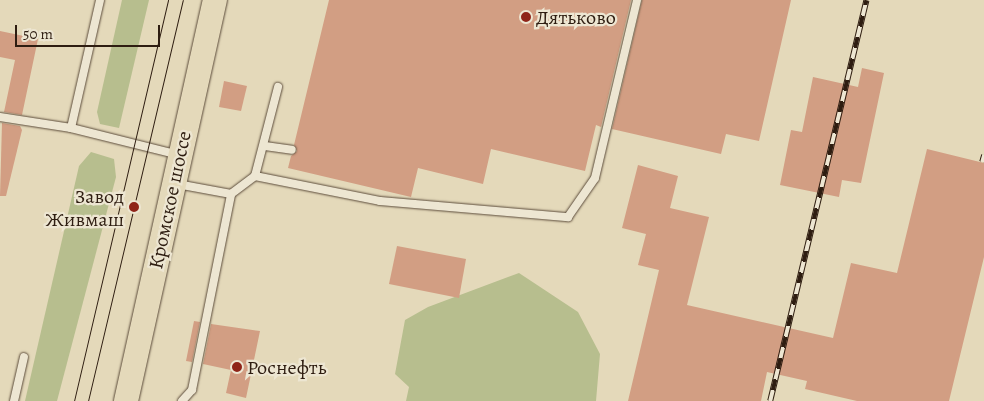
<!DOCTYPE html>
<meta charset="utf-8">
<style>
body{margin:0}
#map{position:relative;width:984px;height:401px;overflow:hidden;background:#e4d9ba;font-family:Alegreya,serif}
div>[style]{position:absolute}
.green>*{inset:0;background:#b7be8e}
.building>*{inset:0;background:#d29e83}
.roads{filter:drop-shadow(0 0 1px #5c4c3b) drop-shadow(0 0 1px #5c4c3b)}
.lane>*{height:8px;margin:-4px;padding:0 4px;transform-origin:4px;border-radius:4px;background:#ede6d2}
.primary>*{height:24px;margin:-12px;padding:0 12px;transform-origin:12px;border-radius:12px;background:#e4d9ba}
.tram>*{height:1px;margin:-0.5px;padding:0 0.5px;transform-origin:0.5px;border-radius:0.5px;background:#2e1d11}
.rail>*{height:5.5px;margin-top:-2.75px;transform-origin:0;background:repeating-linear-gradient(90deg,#ede6d2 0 11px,#2e1d11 0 22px);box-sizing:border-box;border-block:1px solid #2e1d11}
.dots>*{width:14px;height:14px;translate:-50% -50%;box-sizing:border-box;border:2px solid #ede6d2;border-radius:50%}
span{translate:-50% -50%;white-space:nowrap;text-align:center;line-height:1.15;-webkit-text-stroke:4.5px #ede6d2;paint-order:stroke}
.poi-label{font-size:20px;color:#2e1d11}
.left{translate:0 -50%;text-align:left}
.right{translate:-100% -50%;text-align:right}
.street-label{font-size:20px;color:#2e1d11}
.scale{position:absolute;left:15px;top:25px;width:145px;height:22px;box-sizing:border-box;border:2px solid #2e1d11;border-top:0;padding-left:6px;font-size:15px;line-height:18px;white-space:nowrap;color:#2e1d11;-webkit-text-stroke:4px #ede6d2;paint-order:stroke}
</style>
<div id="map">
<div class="green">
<i style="clip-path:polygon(122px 0,149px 0,119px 128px,100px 124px,97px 112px)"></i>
<i style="clip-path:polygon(91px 152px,114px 159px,116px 177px,57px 401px,25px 401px,79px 166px)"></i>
<i style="clip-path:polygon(519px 273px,578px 312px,600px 354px,596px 401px,406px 401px,409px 387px,395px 374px,405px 320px,428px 307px)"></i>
</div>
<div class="building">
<i style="clip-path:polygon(329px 0,631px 0,601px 127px,596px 125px,585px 171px,491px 149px,483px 184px,418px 168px,411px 197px,288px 168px,291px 156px,297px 151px,294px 145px)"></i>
<i style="clip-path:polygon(642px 0,791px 0,759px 141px,726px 134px,721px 154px,612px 129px)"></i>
<i style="clip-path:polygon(0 31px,38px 39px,22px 115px,4px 112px,15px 60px,0 57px)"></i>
<i style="clip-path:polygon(862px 68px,884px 73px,861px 183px,842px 180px,839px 197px,780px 185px,791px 130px,802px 132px,813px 77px,858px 87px)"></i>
<i style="clip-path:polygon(224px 81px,247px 86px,241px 111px,219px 107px)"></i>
<i style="clip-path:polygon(2px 123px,20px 126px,22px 130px,6px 196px,0 196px)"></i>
<i style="clip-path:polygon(927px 149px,984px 163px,984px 257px,949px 401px,857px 401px,805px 389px,807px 381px,767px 372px,761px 401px,628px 401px,659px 270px,638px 265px,646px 234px,622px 228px,638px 165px,678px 176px,670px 208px,709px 217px,687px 305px,833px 338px,851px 263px,897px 273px)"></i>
<i style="clip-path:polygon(397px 246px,466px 259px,459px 298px,389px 284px)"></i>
<i style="clip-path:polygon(194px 321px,200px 322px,192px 362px,186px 361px)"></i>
<i style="clip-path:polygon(211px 324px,260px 331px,246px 398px,226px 393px,231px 370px,203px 364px)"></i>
</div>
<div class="roads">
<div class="lane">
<i style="left:0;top:117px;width:72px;rotate:8.8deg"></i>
<i style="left:71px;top:128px;width:111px;rotate:14deg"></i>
<i style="left:71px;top:128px;width:131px;rotate:-77.2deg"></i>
<i style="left:265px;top:146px;width:27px;rotate:8deg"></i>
<i style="left:255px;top:176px;width:92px;rotate:-75.5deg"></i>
<i style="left:177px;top:184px;width:55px;rotate:10.5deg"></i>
<i style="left:231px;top:194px;width:30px;rotate:-37deg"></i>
<i style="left:255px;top:176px;width:127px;rotate:11.3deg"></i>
<i style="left:380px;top:201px;width:189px;rotate:4.9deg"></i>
<i style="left:568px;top:217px;width:47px;rotate:-55.3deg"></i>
<i style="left:595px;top:178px;width:183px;rotate:-76.7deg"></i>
<i style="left:14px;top:401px;width:45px;rotate:-77.2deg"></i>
<i style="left:182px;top:401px;width:15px;rotate:-48deg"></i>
<i style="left:192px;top:390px;width:200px;rotate:-78.7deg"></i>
</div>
<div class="primary">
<i style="left:126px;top:401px;width:411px;rotate:-77.5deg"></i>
</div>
</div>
<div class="tram">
<i style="left:74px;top:401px;width:412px;rotate:-76.8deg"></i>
<i style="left:88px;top:401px;width:412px;rotate:-76.7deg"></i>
</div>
<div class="rail">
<i style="left:982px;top:162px;width:7px;rotate:-74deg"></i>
<i style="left:770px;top:401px;width:412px;rotate:-76.5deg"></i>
</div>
<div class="dots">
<i style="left:526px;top:17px;background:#8f2418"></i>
<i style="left:134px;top:207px;background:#8f2418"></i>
<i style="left:237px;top:367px;background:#8f2418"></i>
</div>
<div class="poi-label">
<span class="left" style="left:536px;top:17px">Дятьково</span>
<span class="right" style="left:124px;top:208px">Завод<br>Живмаш</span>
<span class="left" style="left:247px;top:367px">Роснефть</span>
</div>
<div class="street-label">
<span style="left:170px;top:200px;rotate:-78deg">Кромское шоссе</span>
</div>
<div class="scale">50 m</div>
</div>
